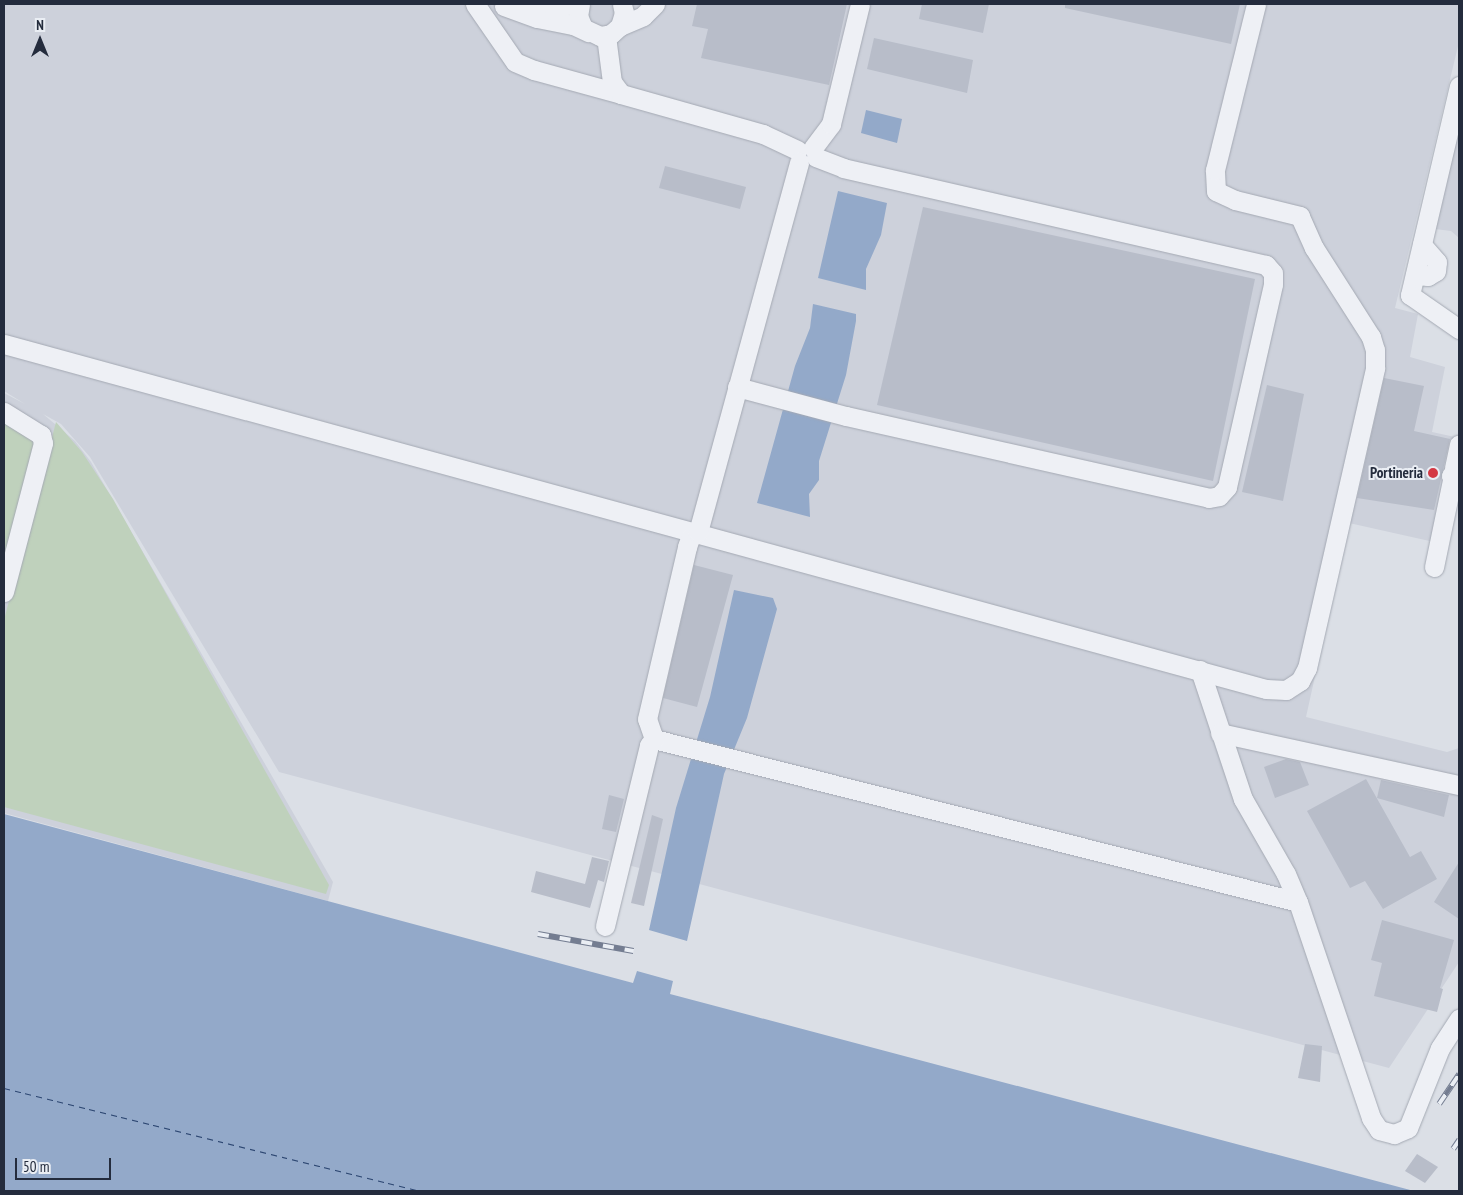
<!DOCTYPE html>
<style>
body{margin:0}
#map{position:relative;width:1463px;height:1195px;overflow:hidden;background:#dbdfe6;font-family:"PT Sans Narrow",sans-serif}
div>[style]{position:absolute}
.built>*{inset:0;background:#cdd1db}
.green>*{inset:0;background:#bfd1bc}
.water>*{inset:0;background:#93a9c9}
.ferry>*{height:1px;margin-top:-0.5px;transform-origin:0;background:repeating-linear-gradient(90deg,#2d4772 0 6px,transparent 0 11px)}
.building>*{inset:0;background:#b8bdc9}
.roads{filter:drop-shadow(0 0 1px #a4a9b3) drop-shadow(0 0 1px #a4a9b3)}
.minor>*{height:19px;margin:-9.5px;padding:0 9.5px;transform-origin:9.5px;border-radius:9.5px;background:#eef0f5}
.rail>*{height:5.5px;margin-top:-2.75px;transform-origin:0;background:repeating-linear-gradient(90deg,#eaeef4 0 11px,#747d91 0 22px);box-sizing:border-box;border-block:1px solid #747d91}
.dots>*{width:14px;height:14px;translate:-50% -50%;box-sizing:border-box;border:2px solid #eaeef4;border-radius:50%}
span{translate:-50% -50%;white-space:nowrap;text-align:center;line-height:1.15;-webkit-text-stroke:4px #eaeef4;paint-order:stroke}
.poi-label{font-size:15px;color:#242c3d;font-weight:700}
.right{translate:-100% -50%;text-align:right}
.frame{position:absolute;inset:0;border:5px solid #242c3d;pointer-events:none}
.north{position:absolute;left:15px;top:15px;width:50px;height:50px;-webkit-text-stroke:4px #eaeef4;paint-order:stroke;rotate:0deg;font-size:14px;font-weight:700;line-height:20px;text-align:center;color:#242c3d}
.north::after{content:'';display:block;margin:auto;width:18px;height:22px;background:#242c3d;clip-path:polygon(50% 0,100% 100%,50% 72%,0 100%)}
.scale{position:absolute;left:15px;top:1158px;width:96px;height:22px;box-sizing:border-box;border:2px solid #242c3d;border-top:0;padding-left:6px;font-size:15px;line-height:18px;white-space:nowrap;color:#242c3d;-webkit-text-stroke:4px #eaeef4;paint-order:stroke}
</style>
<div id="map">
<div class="built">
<i style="clip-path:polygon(4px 4px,1459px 4px,1459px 42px,1395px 308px,1418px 314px,1410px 357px,1445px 367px,1432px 432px,1455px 437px,1434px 542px,1349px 523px,1306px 717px,1447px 752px,1459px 748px,1459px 962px,1389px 1068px,279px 772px,90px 457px,61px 424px,43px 414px,75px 441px,91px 462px,333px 882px,328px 901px,4px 813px,4px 393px,25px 404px,4px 391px)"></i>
<i style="clip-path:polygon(1459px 126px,1459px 238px,1451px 231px,1435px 229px)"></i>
</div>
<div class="green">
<i style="clip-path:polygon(4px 419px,37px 441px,4px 577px)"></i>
<i style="clip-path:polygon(56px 422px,82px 452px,113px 499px,329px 885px,326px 894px,4px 807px,4px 620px)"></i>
</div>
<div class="water">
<i style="clip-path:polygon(866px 110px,902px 119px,897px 143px,861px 133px)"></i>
<i style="clip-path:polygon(838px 191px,887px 203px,881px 235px,866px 269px,866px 290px,818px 278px)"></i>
<i style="clip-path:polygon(813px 304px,856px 314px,856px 321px,846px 375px,819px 461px,819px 480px,809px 494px,810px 517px,757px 503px,795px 366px,810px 328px)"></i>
<i style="clip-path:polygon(734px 590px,773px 598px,777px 609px,747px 718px,724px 774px,687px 941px,649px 930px,676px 808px,710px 697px)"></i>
<i style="clip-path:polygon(4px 814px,633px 983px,637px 971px,673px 981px,670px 994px,1414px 1191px,4px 1191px)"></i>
</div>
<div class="ferry">
<i style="left:4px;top:1088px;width:428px;rotate:13.9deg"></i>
</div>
<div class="building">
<i style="clip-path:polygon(697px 4px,847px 4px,829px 85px,701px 58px,708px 29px,692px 26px)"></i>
<i style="clip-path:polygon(922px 4px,989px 4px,983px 33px,919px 19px)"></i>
<i style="clip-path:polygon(1065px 4px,1240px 4px,1231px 44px,1065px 8px)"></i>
<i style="clip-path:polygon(874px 38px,973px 60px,967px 93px,867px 69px)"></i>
<i style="clip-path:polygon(665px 166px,746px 187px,740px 209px,659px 188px)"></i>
<i style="clip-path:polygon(923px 207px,1255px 279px,1213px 481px,877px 405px)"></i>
<i style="clip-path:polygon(1384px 378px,1424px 386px,1414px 431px,1450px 439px,1434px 510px,1357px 498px)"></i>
<i style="clip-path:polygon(1267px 385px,1304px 394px,1283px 501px,1242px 492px)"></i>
<i style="clip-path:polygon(694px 565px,733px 575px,697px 707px,663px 698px)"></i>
<i style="clip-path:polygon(1286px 759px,1300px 762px,1309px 785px,1275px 798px,1264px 767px)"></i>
<i style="clip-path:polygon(1366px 779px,1410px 857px,1421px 851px,1437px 879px,1383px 909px,1365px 881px,1350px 888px,1307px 811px)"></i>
<i style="clip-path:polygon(1381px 780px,1449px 795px,1444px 817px,1377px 798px)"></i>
<i style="clip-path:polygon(609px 795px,624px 799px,616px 832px,602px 829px)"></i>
<i style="clip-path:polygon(652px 815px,663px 819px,644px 906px,631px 903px)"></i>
<i style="clip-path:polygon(592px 857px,609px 861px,604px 882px,598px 880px,590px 908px,531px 892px,536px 871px,585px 884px)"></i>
<i style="clip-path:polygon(1459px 862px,1459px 919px,1434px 902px)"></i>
<i style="clip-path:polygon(1382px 920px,1454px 940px,1440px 988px,1443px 989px,1437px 1012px,1374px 996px,1382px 963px,1371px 960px)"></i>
<i style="clip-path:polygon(1305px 1044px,1322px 1046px,1320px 1082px,1298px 1078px)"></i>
<i style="clip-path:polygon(1417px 1154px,1438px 1167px,1425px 1183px,1405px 1171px)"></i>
</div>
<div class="roads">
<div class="minor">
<i style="left:475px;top:4px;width:70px;rotate:55.4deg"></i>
<i style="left:515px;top:62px;width:21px;rotate:23deg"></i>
<i style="left:534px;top:70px;width:90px;rotate:15.4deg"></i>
<i style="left:580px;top:4px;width:12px;rotate:99deg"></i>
<i style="left:578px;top:16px;width:13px;rotate:67deg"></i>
<i style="left:583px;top:28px;width:19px;rotate:25deg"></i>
<i style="left:600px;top:36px;width:11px;rotate:-10deg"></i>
<i style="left:611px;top:34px;width:12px;rotate:-42deg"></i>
<i style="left:620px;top:26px;width:14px;rotate:-73deg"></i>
<i style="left:624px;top:13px;width:9px;rotate:-103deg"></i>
<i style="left:504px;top:6px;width:35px;rotate:20deg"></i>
<i style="left:537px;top:18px;width:37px;rotate:11deg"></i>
<i style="left:573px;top:25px;width:17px;rotate:25deg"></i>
<i style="left:532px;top:8px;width:22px;rotate:3deg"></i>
<i style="left:554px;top:9px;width:17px;rotate:-17deg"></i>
<i style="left:620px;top:26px;width:25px;rotate:-23deg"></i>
<i style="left:643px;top:16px;width:17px;rotate:-45deg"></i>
<i style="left:606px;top:36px;width:46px;rotate:82.6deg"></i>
<i style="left:612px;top:82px;width:15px;rotate:53deg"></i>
<i style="left:621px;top:94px;width:148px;rotate:15.7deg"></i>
<i style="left:763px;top:134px;width:38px;rotate:25deg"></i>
<i style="left:1459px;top:86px;width:215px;rotate:103.2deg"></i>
<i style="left:1410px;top:295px;width:60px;rotate:34.8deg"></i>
<i style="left:813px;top:148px;width:30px;rotate:-53deg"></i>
<i style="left:831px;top:124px;width:123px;rotate:-76.4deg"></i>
<i style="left:1415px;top:275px;width:13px;rotate:4deg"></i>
<i style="left:1428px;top:276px;width:9px;rotate:-32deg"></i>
<i style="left:1436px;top:271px;width:9px;rotate:-84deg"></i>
<i style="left:1437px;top:262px;width:23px;rotate:-131deg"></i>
<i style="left:4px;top:344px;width:1308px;rotate:15.29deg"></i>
<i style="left:1266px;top:689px;width:20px;rotate:3deg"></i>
<i style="left:1286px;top:690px;width:17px;rotate:-33deg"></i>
<i style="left:1300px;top:681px;width:15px;rotate:-62deg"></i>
<i style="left:1307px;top:668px;width:308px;rotate:-77.2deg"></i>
<i style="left:1375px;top:368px;width:18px;rotate:-90deg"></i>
<i style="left:1375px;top:350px;width:14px;rotate:-107deg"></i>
<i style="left:1371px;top:337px;width:106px;rotate:-122.6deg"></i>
<i style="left:1314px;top:248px;width:35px;rotate:-114deg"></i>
<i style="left:1300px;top:216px;width:67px;rotate:-166.2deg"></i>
<i style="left:1235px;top:200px;width:21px;rotate:-155deg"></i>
<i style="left:1216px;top:191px;width:21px;rotate:-93deg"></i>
<i style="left:1215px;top:170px;width:171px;rotate:-76.1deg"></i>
<i style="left:737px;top:387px;width:113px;rotate:14.9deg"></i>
<i style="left:846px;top:416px;width:372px;rotate:12.7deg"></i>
<i style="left:1209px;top:498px;width:10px;rotate:-11deg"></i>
<i style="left:1219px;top:496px;width:12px;rotate:-48deg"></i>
<i style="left:1227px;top:487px;width:208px;rotate:-77.2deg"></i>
<i style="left:1273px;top:284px;width:11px;rotate:-90deg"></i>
<i style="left:1273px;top:273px;width:11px;rotate:-131deg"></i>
<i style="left:1266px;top:265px;width:433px;rotate:-167.1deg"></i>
<i style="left:844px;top:168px;width:30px;rotate:-159deg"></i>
<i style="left:4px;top:412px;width:44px;rotate:31.9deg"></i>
<i style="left:41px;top:435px;width:8px;rotate:76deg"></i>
<i style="left:43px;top:443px;width:154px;rotate:104.7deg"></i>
<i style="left:1459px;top:464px;width:14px;rotate:124deg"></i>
<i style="left:1451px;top:476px;width:14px;rotate:56deg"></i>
<i style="left:1454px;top:468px;width:24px;rotate:-78deg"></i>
<i style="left:1434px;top:567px;width:89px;rotate:-78.3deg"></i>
<i style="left:1200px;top:670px;width:136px;rotate:71.6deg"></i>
<i style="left:1243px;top:799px;width:86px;rotate:60.2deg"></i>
<i style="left:1286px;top:874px;width:30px;rotate:67deg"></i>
<i style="left:1298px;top:902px;width:228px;rotate:71.3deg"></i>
<i style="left:1371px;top:1118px;width:14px;rotate:56deg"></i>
<i style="left:1379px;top:1130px;width:16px;rotate:15deg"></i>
<i style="left:1394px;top:1134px;width:15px;rotate:-23deg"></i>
<i style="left:1408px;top:1128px;width:86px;rotate:-68.2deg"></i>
<i style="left:1440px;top:1048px;width:35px;rotate:-57deg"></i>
<i style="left:1220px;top:733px;width:245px;rotate:12.3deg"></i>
<i style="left:654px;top:739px;width:664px;rotate:14.2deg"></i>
<i style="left:605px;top:926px;width:186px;rotate:-76.3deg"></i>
<i style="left:649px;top:745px;width:8px;rotate:-50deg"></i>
<i style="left:654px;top:739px;width:21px;rotate:-109deg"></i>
<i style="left:647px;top:719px;width:177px;rotate:-76.9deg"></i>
<i style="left:687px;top:547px;width:9px;rotate:-72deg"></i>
<i style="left:690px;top:538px;width:10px;rotate:-37deg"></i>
<i style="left:698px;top:532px;width:384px;rotate:-74.7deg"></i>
</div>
</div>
<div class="rail">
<i style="left:538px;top:934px;width:97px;rotate:10.1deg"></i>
<i style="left:1439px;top:1104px;width:36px;rotate:-56deg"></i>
<i style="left:1453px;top:1149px;width:11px;rotate:-56deg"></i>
</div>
<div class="dots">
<i style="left:1433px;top:473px;background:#d43843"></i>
</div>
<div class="poi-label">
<span class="right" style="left:1423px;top:473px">Portineria</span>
</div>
<div class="frame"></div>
<div class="north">N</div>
<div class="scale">50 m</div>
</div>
